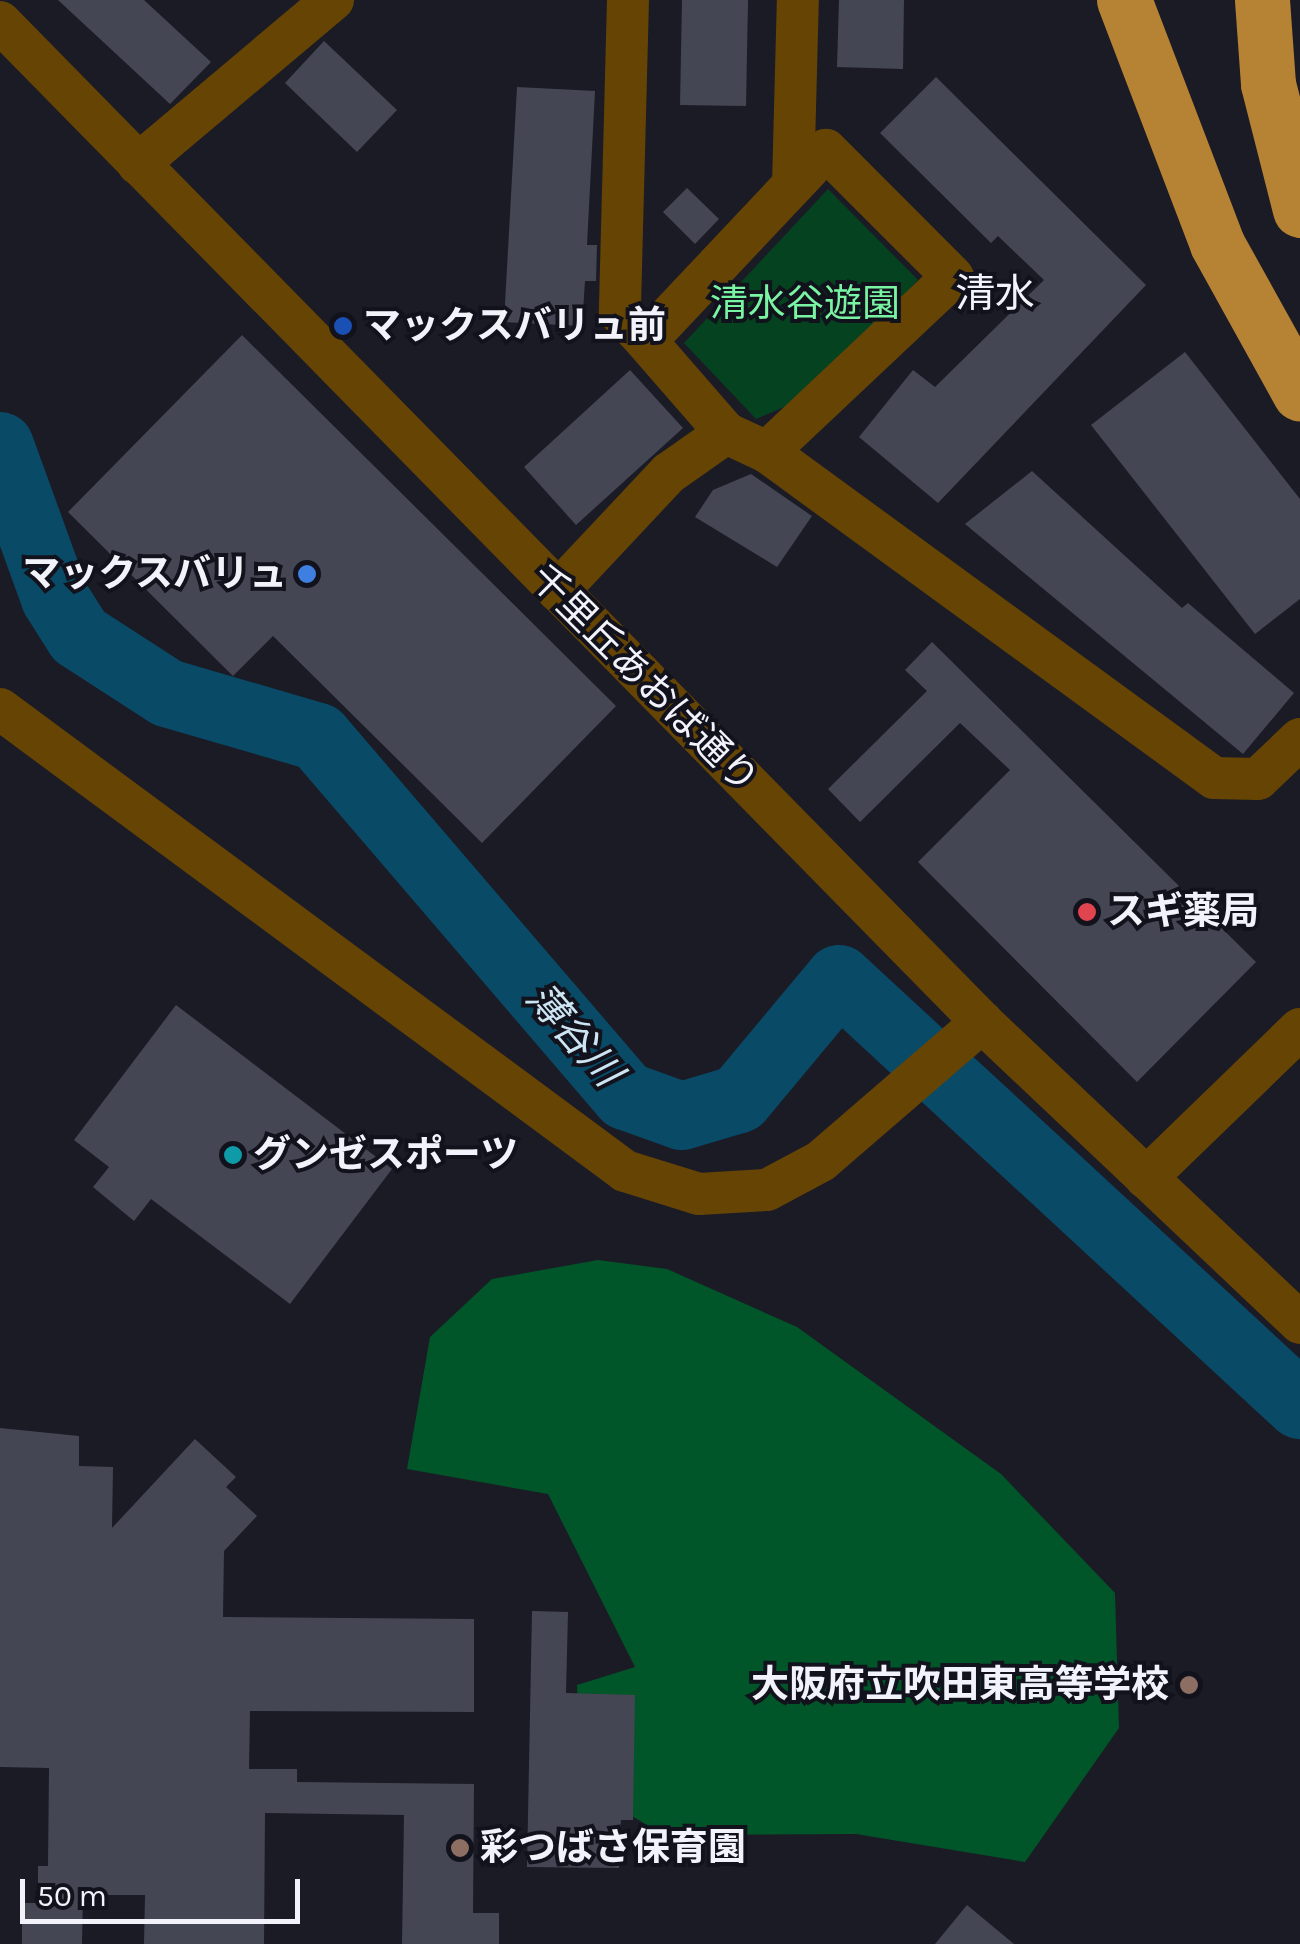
<!DOCTYPE html>
<meta charset="utf-8">
<style>
body{margin:0}
#map{position:relative;width:1300px;height:1944px;overflow:hidden;background:#1b1b26;font-family:Karla,"Noto Sans JP",sans-serif}
div>[style]{position:absolute}
.green>*{inset:0;background:#044220}
.forest>*{inset:0;background:#005529}
.river>*{height:68px;margin:-34px;padding:0 34px;transform-origin:34px;border-radius:34px;background:#094a67}
.building>*{inset:0;background:#444653}
.minor>*{height:42px;margin:-21px;padding:0 21px;transform-origin:21px;border-radius:21px;background:#664404}
.highway>*{height:55px;margin:-27.5px;padding:0 27.5px;transform-origin:27.5px;border-radius:27.5px;background:#b68233}
.dots>*{width:28px;height:28px;translate:-50% -50%;box-sizing:border-box;border:5px solid #12121d;border-radius:50%}
span{translate:-50% -50%;white-space:nowrap;text-align:center;line-height:1.15;-webkit-text-stroke:8px #12121d;paint-order:stroke}
.park-label{font-size:38px;color:#79f4a2}
.poi-label{font-size:38px;color:#f1f2fa;font-weight:700}
.left{translate:0 -50%;text-align:left}
.right{translate:-100% -50%;text-align:right}
.street-label{font-size:38px;color:#f1f2fa}
.neighbourhood-label{font-size:40px;color:#f1f2fa}
.water-label{font-size:40px;color:#cde4f3;font-style:italic}
.scale{position:absolute;left:20px;top:1879px;width:280px;height:45px;box-sizing:border-box;border:5px solid #f1f2fa;border-top:0;padding-left:12px;font-size:30px;line-height:35px;white-space:nowrap;color:#f1f2fa;-webkit-text-stroke:8px #12121d;paint-order:stroke}
</style>
<div id="map">
<div class="green">
<i style="clip-path:polygon(828px 189px,918px 280px,803px 399px,756px 419px,684px 343px)"></i>
</div>
<div class="forest">
<i style="clip-path:polygon(598px 1260px,667px 1269px,797px 1327px,1001px 1474px,1115px 1593px,1119px 1728px,1025px 1862px,856px 1834px,664px 1835px,581px 1786px,577px 1685px,635px 1667px,548px 1494px,407px 1469px,430px 1337px,492px 1279px)"></i>
</div>
<div class="river">
<i style="left:0;top:446px;width:162px;rotate:70.1deg"></i>
<i style="left:55px;top:598px;width:45px;rotate:57.7deg"></i>
<i style="left:79px;top:636px;width:105px;rotate:32.9deg"></i>
<i style="left:167px;top:693px;width:157px;rotate:16.2deg"></i>
<i style="left:318px;top:737px;width:473px;rotate:49.4deg"></i>
<i style="left:626px;top:1096px;width:59px;rotate:19.7deg"></i>
<i style="left:682px;top:1116px;width:59px;rotate:-16.6deg"></i>
<i style="left:739px;top:1099px;width:156px;rotate:-50.2deg"></i>
<i style="left:839px;top:979px;width:628px;rotate:42.74deg"></i>
</div>
<div class="building">
<i style="clip-path:polygon(58px 0,144px 0,211px 62px,170px 104px)"></i>
<i style="clip-path:polygon(682px 0,748px 0,746px 106px,680px 105px)"></i>
<i style="clip-path:polygon(839px 0,904px 0,903px 69px,837px 67px)"></i>
<i style="clip-path:polygon(324px 41px,397px 110px,357px 152px,285px 83px)"></i>
<i style="clip-path:polygon(936px 77px,1146px 285px,938px 503px,859px 437px,913px 370px,935px 387px,1044px 280px,998px 236px,991px 243px,880px 133px)"></i>
<i style="clip-path:polygon(517px 87px,595px 91px,587px 245px,597px 245px,596px 281px,585px 281px,582px 326px,504px 322px)"></i>
<i style="clip-path:polygon(687px 188px,719px 219px,695px 244px,663px 212px)"></i>
<i style="clip-path:polygon(242px 335px,616px 706px,482px 843px,273px 636px,233px 676px,68px 512px)"></i>
<i style="clip-path:polygon(1185px 352px,1300px 499px,1300px 599px,1255px 634px,1091px 425px)"></i>
<i style="clip-path:polygon(630px 370px,683px 428px,576px 525px,524px 467px)"></i>
<i style="clip-path:polygon(1032px 471px,1182px 608px,1188px 603px,1294px 693px,1243px 754px,965px 524px)"></i>
<i style="clip-path:polygon(751px 474px,812px 516px,777px 567px,695px 517px,713px 490px)"></i>
<i style="clip-path:polygon(932px 642px,1256px 962px,1137px 1082px,918px 862px,1010px 770px,960px 723px,860px 822px,828px 789px,927px 691px,905px 670px)"></i>
<i style="clip-path:polygon(176px 1005px,392px 1169px,290px 1304px,151px 1199px,134px 1221px,93px 1187px,109px 1167px,74px 1140px)"></i>
<i style="clip-path:polygon(0 1428px,79px 1436px,79px 1466px,113px 1467px,112px 1528px,195px 1439px,236px 1477px,226px 1487px,257px 1516px,224px 1551px,223px 1617px,474px 1619px,474px 1712px,250px 1711px,249px 1769px,297px 1769px,297px 1782px,474px 1784px,473px 1913px,499px 1913px,499px 1944px,402px 1944px,404px 1815px,265px 1813px,264px 1944px,144px 1944px,145px 1895px,83px 1895px,82px 1944px,22px 1944px,22px 1903px,38px 1903px,38px 1866px,48px 1866px,49px 1768px,0 1767px)"></i>
<i style="clip-path:polygon(532px 1611px,568px 1612px,566px 1693px,635px 1695px,633px 1820px,621px 1820px,619px 1868px,527px 1867px)"></i>
<i style="clip-path:polygon(967px 1905px,1014px 1944px,935px 1944px)"></i>
</div>
<div class="minor">
<i style="left:628px;top:0;width:313px;rotate:91.5deg"></i>
<i style="left:620px;top:313px;width:38px;rotate:47deg"></i>
<i style="left:0;top:22px;width:1402px;rotate:45.52deg"></i>
<i style="left:982px;top:1022px;width:438px;rotate:43.4deg"></i>
<i style="left:138px;top:164px;width:255px;rotate:-40.1deg"></i>
<i style="left:793px;top:185px;width:185px;rotate:-88.5deg"></i>
<i style="left:767px;top:452px;width:553px;rotate:36.1deg"></i>
<i style="left:1214px;top:778px;width:44px;rotate:1.3deg"></i>
<i style="left:1258px;top:779px;width:58px;rotate:-43.6deg"></i>
<i style="left:558px;top:591px;width:162px;rotate:-46.8deg"></i>
<i style="left:669px;top:473px;width:70px;rotate:-35.1deg"></i>
<i style="left:726px;top:433px;width:45px;rotate:24.9deg"></i>
<i style="left:767px;top:452px;width:255px;rotate:-43.3deg"></i>
<i style="left:953px;top:277px;width:180px;rotate:-135deg"></i>
<i style="left:826px;top:150px;width:262px;rotate:133.3deg"></i>
<i style="left:646px;top:341px;width:122px;rotate:49deg"></i>
<i style="left:0;top:709px;width:777px;rotate:36.47deg"></i>
<i style="left:625px;top:1171px;width:77px;rotate:17.3deg"></i>
<i style="left:699px;top:1194px;width:68px;rotate:-3.4deg"></i>
<i style="left:767px;top:1190px;width:61px;rotate:-28.2deg"></i>
<i style="left:821px;top:1161px;width:213px;rotate:-40.8deg"></i>
<i style="left:1146px;top:1178px;width:214px;rotate:-44.1deg"></i>
</div>
<div class="highway">
<i style="left:1124px;top:0;width:261px;rotate:69.1deg"></i>
<i style="left:1217px;top:244px;width:171px;rotate:61deg"></i>
<i style="left:1262px;top:0;width:84px;rotate:85.9deg"></i>
<i style="left:1268px;top:84px;width:130px;rotate:75.7deg"></i>
</div>
<div class="dots">
<i style="left:343px;top:326px;background:#1a4fb4"></i>
<i style="left:307px;top:574px;background:#3f7fe0"></i>
<i style="left:1087px;top:912px;background:#e0444e"></i>
<i style="left:233px;top:1155px;background:#0f9aa8"></i>
<i style="left:1189px;top:1685px;background:#8d6e63"></i>
<i style="left:460px;top:1848px;background:#8d6e63"></i>
</div>
<div class="park-label">
<span style="left:805px;top:304px">清水谷遊園</span>
</div>
<div class="poi-label">
<span class="left" style="left:363px;top:326px">マックスバリュ前</span>
<span class="right" style="left:287px;top:574px">マックスバリュ</span>
<span class="left" style="left:1107px;top:912px">スギ薬局</span>
<span class="left" style="left:253px;top:1155px">グンゼスポーツ</span>
<span class="right" style="left:1169px;top:1685px">大阪府立吹田東高等学校</span>
<span class="left" style="left:480px;top:1848px">彩つばさ保育園</span>
</div>
<div class="street-label">
<span style="left:644px;top:679px;rotate:45deg">千里丘あおば通り</span>
</div>
<div class="neighbourhood-label">
<span style="left:995px;top:294px">清水</span>
</div>
<div class="water-label">
<span style="left:574px;top:1035px;rotate:49deg">薄谷川</span>
</div>
<div class="scale">50 m</div>
</div>
